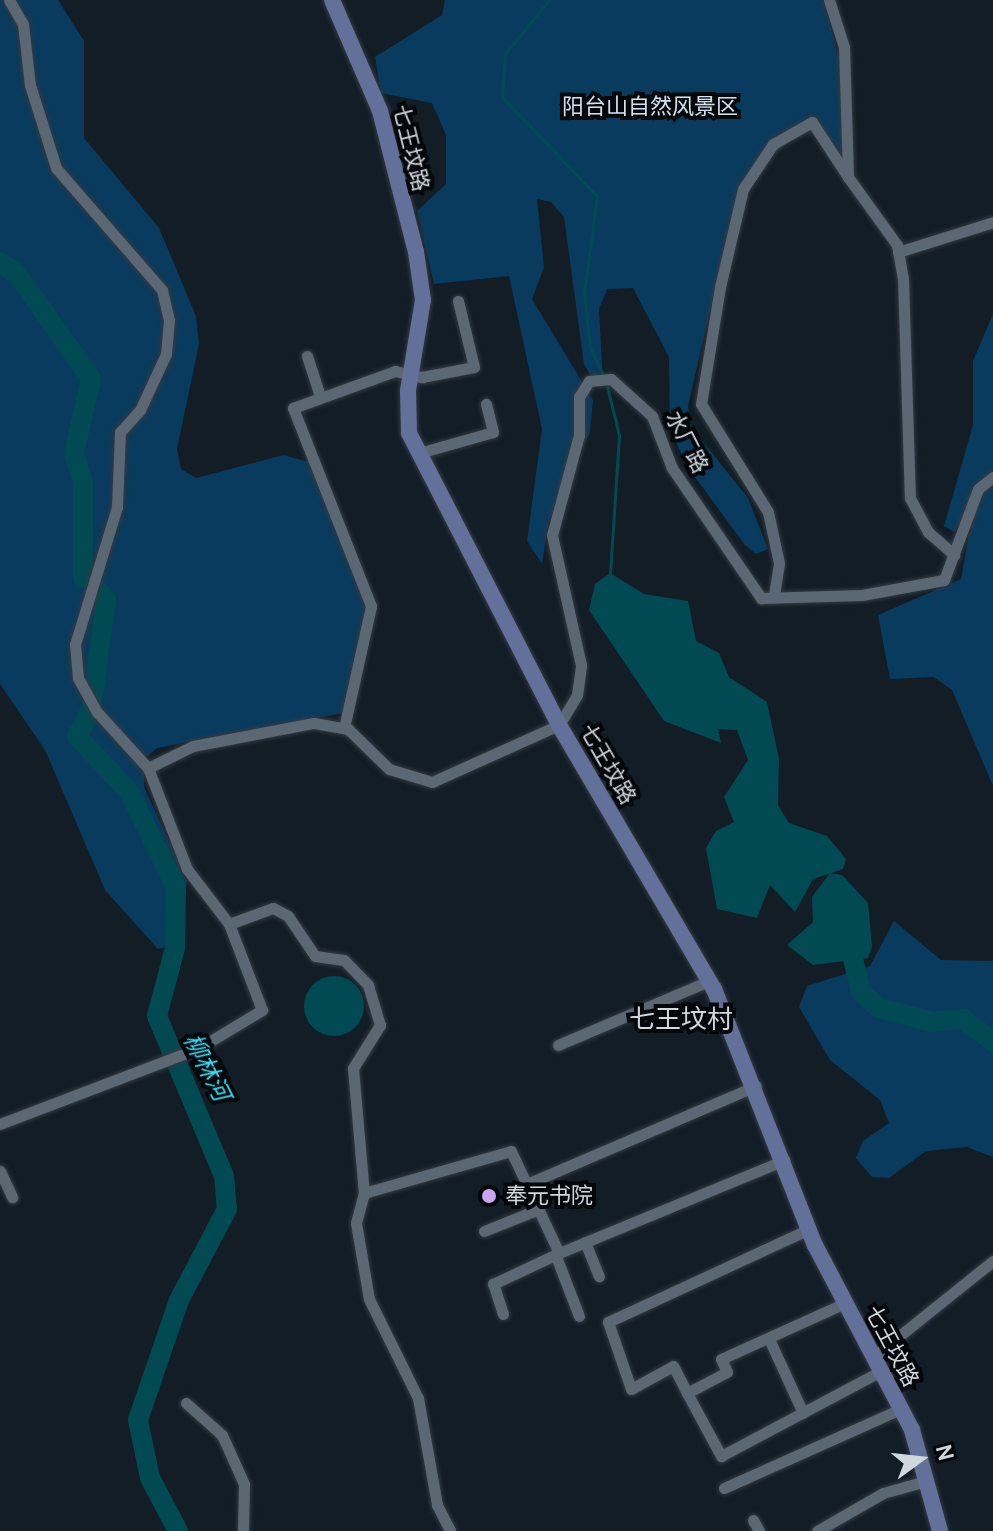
<!DOCTYPE html>
<meta charset="utf-8">
<style>
body{margin:0}
#map{position:relative;width:993px;height:1531px;overflow:hidden;background:#121d26;font-family:Cabin,"Noto Sans SC",sans-serif}
div>[style]{position:absolute}
.green>*{inset:0;background:#093b5e}
.water>*{inset:0;background:#024a53}
.round{border-radius:50%}
.stream>*{height:3px;margin:-1.5px;padding:0 1.5px;transform-origin:1.5px;border-radius:1.5px;background:#024a53}
.river>*{height:20px;margin:-10px;padding:0 10px;transform-origin:10px;border-radius:10px;background:#024a53}
.roads{filter:drop-shadow(0 0 2px #333940) drop-shadow(0 0 2px #333940)}
.street>*{height:11px;margin:-5.5px;padding:0 5.5px;transform-origin:5.5px;border-radius:5.5px;background:#5b6873}
.secondary>*{height:16px;margin:-8px;padding:0 8px;transform-origin:8px;border-radius:8px;background:#62709a}
.dots>*{width:22px;height:22px;translate:-50% -50%;box-sizing:border-box;border:4px solid #04070a;border-radius:50%}
span{translate:-50% -50%;white-space:nowrap;text-align:center;line-height:1.15;-webkit-text-stroke:8px #04070a;paint-order:stroke}
.park-label{font-size:22px;color:#d2e2f1}
.street-label{font-size:22px;color:#d0d7dd}
.poi-label{font-size:22px;color:#d0d7dd}
.left{translate:0 -50%;text-align:left}
.water-label{font-size:24px;color:#31e1f9;font-style:italic}
.quarter-label{font-size:26px;color:#d0d7dd}
.north{position:absolute;left:881px;top:1419px;width:80px;height:80px;-webkit-text-stroke:6px #04070a;paint-order:stroke;rotate:75deg;font-size:22px;font-weight:700;line-height:32px;text-align:center;color:#d0d7dd}
.north::after{content:'';display:block;margin:auto;width:28px;height:36px;background:#d0d7dd;clip-path:polygon(50% 0,100% 100%,50% 72%,0 100%)}
</style>
<div id="map">
<div class="green">
<i style="clip-path:polygon(0 0,58px 0,84px 41px,84px 138px,159px 228px,196px 316px,199px 344px,177px 449px,181px 469px,196px 478px,284px 455px,308px 462px,367px 607px,344px 713px,157px 748px,145px 758px,144px 787px,187px 881px,180px 924px,171px 946px,158px 949px,105px 890px,45px 750px,0 684px)"></i>
<i style="clip-path:polygon(445px 0,823px 0,840px 61px,843px 162px,817px 122px,766px 159px,732px 215px,688px 406px,692px 428px,748px 498px,768px 549px,756px 554px,745px 545px,686px 465px,670px 428px,669px 357px,633px 288px,607px 289px,599px 309px,603px 384px,593px 380px,584px 364px,564px 217px,551px 202px,537px 199px,544px 267px,532px 299px,593px 400px,590px 432px,549px 520px,542px 564px,527px 541px,542px 429px,509px 276px,434px 284px,417px 211px,446px 184px,446px 135px,432px 103px,381px 93px,375px 57px,442px 15px)"></i>
<i style="clip-path:polygon(993px 314px,993px 786px,952px 690px,934px 677px,890px 679px,878px 615px,961px 579px,975px 500px,954px 532px,944px 526px,973px 425px,973px 361px)"></i>
<i style="clip-path:polygon(894px 921px,941px 960px,993px 961px,993px 1157px,967px 1147px,926px 1151px,889px 1178px,872px 1177px,856px 1158px,863px 1141px,889px 1123px,880px 1100px,830px 1060px,799px 1007px,807px 986px,870px 966px)"></i>
</div>
<div class="water">
<i style="clip-path:polygon(610px 573px,644px 594px,688px 601px,696px 641px,719px 653px,729px 677px,767px 702px,779px 759px,778px 805px,789px 823px,827px 836px,846px 859px,843px 869px,813px 879px,795px 912px,770px 885px,757px 918px,717px 909px,706px 848px,716px 831px,734px 822px,724px 797px,748px 760px,737px 730px,718px 729px,721px 743px,664px 721px,589px 610px,595px 584px)"></i>
<i style="clip-path:polygon(830px 873px,842px 875px,868px 903px,872px 947px,868px 958px,813px 965px,787px 945px,813px 922px,812px 897px)"></i>
<i class="round" style="left:304px;top:976px;width:60px;height:60px"></i>
</div>
<div class="stream">
<i style="left:549px;top:0;width:70px;rotate:129.2deg"></i>
<i style="left:505px;top:54px;width:43px;rotate:94deg"></i>
<i style="left:502px;top:97px;width:137px;rotate:46.2deg"></i>
<i style="left:597px;top:196px;width:98px;rotate:97.6deg"></i>
<i style="left:584px;top:293px;width:55px;rotate:83.8deg"></i>
<i style="left:590px;top:348px;width:30px;rotate:64deg"></i>
<i style="left:606px;top:382px;width:55px;rotate:76.2deg"></i>
<i style="left:619px;top:435px;width:138px;rotate:93.7deg"></i>
</div>
<div class="river">
<i style="left:0;top:262px;width:21px;rotate:35deg"></i>
<i style="left:17px;top:274px;width:128px;rotate:54.8deg"></i>
<i style="left:91px;top:379px;width:76px;rotate:102.9deg"></i>
<i style="left:74px;top:453px;width:31px;rotate:73deg"></i>
<i style="left:83px;top:483px;width:95px;rotate:90deg"></i>
<i style="left:99px;top:591px;width:11px;rotate:49deg"></i>
<i style="left:106px;top:599px;width:112px;rotate:97.7deg"></i>
<i style="left:91px;top:710px;width:30px;rotate:118deg"></i>
<i style="left:77px;top:736px;width:76px;rotate:47.1deg"></i>
<i style="left:129px;top:792px;width:106px;rotate:63.7deg"></i>
<i style="left:176px;top:887px;width:61px;rotate:90.9deg"></i>
<i style="left:175px;top:948px;width:70px;rotate:104.8deg"></i>
<i style="left:157px;top:1016px;width:173px;rotate:67.3deg"></i>
<i style="left:224px;top:1176px;width:33px;rotate:85deg"></i>
<i style="left:227px;top:1209px;width:103px;rotate:117.8deg"></i>
<i style="left:179px;top:1300px;width:127px;rotate:108.9deg"></i>
<i style="left:138px;top:1420px;width:59px;rotate:78.3deg"></i>
<i style="left:150px;top:1478px;width:60px;rotate:62.2deg"></i>
<i style="left:853px;top:959px;width:34px;rotate:76deg"></i>
<i style="left:861px;top:992px;width:24px;rotate:42deg"></i>
<i style="left:879px;top:1008px;width:56px;rotate:14.5deg"></i>
<i style="left:933px;top:1022px;width:30px;rotate:-6deg"></i>
<i style="left:963px;top:1019px;width:38px;rotate:37deg"></i>
</div>
<div class="roads">
<div class="street">
<i style="left:9px;top:0;width:28px;rotate:60deg"></i>
<i style="left:23px;top:24px;width:61px;rotate:83.5deg"></i>
<i style="left:30px;top:85px;width:87px;rotate:72.6deg"></i>
<i style="left:56px;top:168px;width:162px;rotate:49deg"></i>
<i style="left:162px;top:290px;width:31px;rotate:77deg"></i>
<i style="left:169px;top:320px;width:34px;rotate:95deg"></i>
<i style="left:166px;top:354px;width:62px;rotate:114.9deg"></i>
<i style="left:140px;top:410px;width:30px;rotate:132deg"></i>
<i style="left:120px;top:432px;width:75px;rotate:92.3deg"></i>
<i style="left:117px;top:507px;width:143px;rotate:107deg"></i>
<i style="left:75px;top:644px;width:34px;rotate:85deg"></i>
<i style="left:78px;top:678px;width:39px;rotate:61deg"></i>
<i style="left:97px;top:712px;width:76px;rotate:47.7deg"></i>
<i style="left:148px;top:768px;width:50px;rotate:-26.1deg"></i>
<i style="left:193px;top:746px;width:123px;rotate:-10.8deg"></i>
<i style="left:314px;top:723px;width:35px;rotate:10deg"></i>
<i style="left:348px;top:729px;width:57px;rotate:44.3deg"></i>
<i style="left:389px;top:769px;width:45px;rotate:16.8deg"></i>
<i style="left:432px;top:782px;width:139px;rotate:-24.2deg"></i>
<i style="left:559px;top:725px;width:35px;rotate:-59deg"></i>
<i style="left:577px;top:695px;width:30px;rotate:-82deg"></i>
<i style="left:581px;top:665px;width:133px;rotate:-102.6deg"></i>
<i style="left:552px;top:535px;width:104px;rotate:-74.9deg"></i>
<i style="left:579px;top:435px;width:38px;rotate:-90deg"></i>
<i style="left:579px;top:397px;width:19px;rotate:-58deg"></i>
<i style="left:589px;top:381px;width:22px;rotate:-5deg"></i>
<i style="left:611px;top:379px;width:55px;rotate:42.1deg"></i>
<i style="left:652px;top:416px;width:56px;rotate:69deg"></i>
<i style="left:672px;top:468px;width:158px;rotate:55.6deg"></i>
<i style="left:761px;top:598px;width:101px;rotate:-1.7deg"></i>
<i style="left:862px;top:595px;width:83px;rotate:-10.4deg"></i>
<i style="left:944px;top:580px;width:97px;rotate:-69.5deg"></i>
<i style="left:978px;top:489px;width:19px;rotate:-39deg"></i>
<i style="left:829px;top:0;width:49px;rotate:72.3deg"></i>
<i style="left:844px;top:47px;width:130px;rotate:88.2deg"></i>
<i style="left:848px;top:177px;width:84px;rotate:54.2deg"></i>
<i style="left:897px;top:245px;width:34px;rotate:80deg"></i>
<i style="left:903px;top:278px;width:220px;rotate:88.2deg"></i>
<i style="left:910px;top:498px;width:38px;rotate:62deg"></i>
<i style="left:928px;top:532px;width:35px;rotate:41deg"></i>
<i style="left:898px;top:252px;width:100px;rotate:-17.5deg"></i>
<i style="left:307px;top:356px;width:40px;rotate:72deg"></i>
<i style="left:419px;top:453px;width:77px;rotate:-15.8deg"></i>
<i style="left:493px;top:432px;width:29px;rotate:-104deg"></i>
<i style="left:774px;top:595px;width:32px;rotate:-81deg"></i>
<i style="left:779px;top:563px;width:52px;rotate:-102.2deg"></i>
<i style="left:768px;top:512px;width:127px;rotate:-121.8deg"></i>
<i style="left:701px;top:404px;width:119px;rotate:-80.8deg"></i>
<i style="left:720px;top:287px;width:101px;rotate:-76.8deg"></i>
<i style="left:743px;top:189px;width:54px;rotate:-56.3deg"></i>
<i style="left:773px;top:144px;width:45px;rotate:-29.4deg"></i>
<i style="left:812px;top:122px;width:66px;rotate:56.8deg"></i>
<i style="left:344px;top:728px;width:125px;rotate:-77.5deg"></i>
<i style="left:371px;top:606px;width:213px;rotate:-111.5deg"></i>
<i style="left:293px;top:408px;width:109px;rotate:-19.9deg"></i>
<i style="left:395px;top:371px;width:28px;rotate:13deg"></i>
<i style="left:422px;top:377px;width:53px;rotate:-10.9deg"></i>
<i style="left:474px;top:367px;width:68px;rotate:-103.6deg"></i>
<i style="left:229px;top:924px;width:47px;rotate:-20deg"></i>
<i style="left:273px;top:908px;width:17px;rotate:28deg"></i>
<i style="left:288px;top:916px;width:48px;rotate:56deg"></i>
<i style="left:315px;top:956px;width:29px;rotate:8deg"></i>
<i style="left:344px;top:960px;width:35px;rotate:46deg"></i>
<i style="left:368px;top:985px;width:42px;rotate:73.3deg"></i>
<i style="left:380px;top:1025px;width:51px;rotate:122.1deg"></i>
<i style="left:353px;top:1068px;width:125px;rotate:85deg"></i>
<i style="left:364px;top:1193px;width:31px;rotate:105deg"></i>
<i style="left:356px;top:1223px;width:77px;rotate:80.3deg"></i>
<i style="left:369px;top:1299px;width:110px;rotate:63.7deg"></i>
<i style="left:418px;top:1398px;width:109px;rotate:79.9deg"></i>
<i style="left:437px;top:1505px;width:29px;rotate:63deg"></i>
<i style="left:558px;top:1045px;width:164px;rotate:-23deg"></i>
<i style="left:0;top:1124px;width:213px;rotate:-20.9deg"></i>
<i style="left:199px;top:1048px;width:74px;rotate:-31.1deg"></i>
<i style="left:262px;top:1010px;width:92px;rotate:-111deg"></i>
<i style="left:229px;top:924px;width:69px;rotate:-127.4deg"></i>
<i style="left:187px;top:869px;width:108px;rotate:-111.1deg"></i>
<i style="left:0;top:1171px;width:29px;rotate:65deg"></i>
<i style="left:527px;top:1184px;width:249px;rotate:-23.2deg"></i>
<i style="left:364px;top:1193px;width:153px;rotate:-15.9deg"></i>
<i style="left:511px;top:1151px;width:113px;rotate:64.8deg"></i>
<i style="left:559px;top:1253px;width:244px;rotate:-22.4deg"></i>
<i style="left:484px;top:1231px;width:59px;rotate:-21.8deg"></i>
<i style="left:585px;top:1242px;width:37px;rotate:68deg"></i>
<i style="left:557px;top:1259px;width:61px;rotate:68.9deg"></i>
<i style="left:845px;top:1303px;width:136px;rotate:155.7deg"></i>
<i style="left:721px;top:1359px;width:14px;rotate:65deg"></i>
<i style="left:727px;top:1372px;width:45px;rotate:152.3deg"></i>
<i style="left:687px;top:1393px;width:72px;rotate:61.6deg"></i>
<i style="left:721px;top:1456px;width:181px;rotate:-28deg"></i>
<i style="left:503px;top:1314px;width:32px;rotate:-108deg"></i>
<i style="left:493px;top:1284px;width:73px;rotate:-25.2deg"></i>
<i style="left:770px;top:1341px;width:79px;rotate:65.4deg"></i>
<i style="left:873px;top:1357px;width:154px;rotate:-38.7deg"></i>
<i style="left:687px;top:1393px;width:30px;rotate:-117deg"></i>
<i style="left:673px;top:1366px;width:48px;rotate:151.3deg"></i>
<i style="left:631px;top:1389px;width:71px;rotate:-108.9deg"></i>
<i style="left:608px;top:1322px;width:221px;rotate:-24.8deg"></i>
<i style="left:186px;top:1403px;width:48px;rotate:41.6deg"></i>
<i style="left:222px;top:1435px;width:54px;rotate:65.8deg"></i>
<i style="left:244px;top:1484px;width:47px;rotate:91.2deg"></i>
<i style="left:724px;top:1488px;width:194px;rotate:-24.1deg"></i>
<i style="left:753px;top:1520px;width:13px;rotate:61deg"></i>
<i style="left:817px;top:1531px;width:76px;rotate:-29.9deg"></i>
<i style="left:883px;top:1493px;width:45px;rotate:-15.6deg"></i>
</div>
<div class="secondary">
<i style="left:332px;top:0;width:121px;rotate:66.6deg"></i>
<i style="left:380px;top:111px;width:146px;rotate:75.7deg"></i>
<i style="left:416px;top:252px;width:49px;rotate:81.7deg"></i>
<i style="left:423px;top:300px;width:92px;rotate:99.4deg"></i>
<i style="left:408px;top:391px;width:42px;rotate:88.6deg"></i>
<i style="left:409px;top:433px;width:328px;rotate:62.8deg"></i>
<i style="left:559px;top:725px;width:306px;rotate:59.6deg"></i>
<i style="left:714px;top:989px;width:275px;rotate:68.5deg"></i>
<i style="left:815px;top:1245px;width:209px;rotate:62.3deg"></i>
<i style="left:912px;top:1430px;width:105px;rotate:74.5deg"></i>
</div>
</div>
<div class="dots">
<i style="left:489px;top:1196px;background:#c7a6ef"></i>
</div>
<div class="park-label">
<span style="left:650px;top:107px">阳台山自然风景区</span>
</div>
<div class="street-label">
<span style="left:411px;top:148px;rotate:76deg">七王坟路</span>
<span style="left:687px;top:442px;rotate:63deg">水厂路</span>
<span style="left:608px;top:764px;rotate:60deg">七王坟路</span>
<span style="left:892px;top:1346px;rotate:62deg">七王坟路</span>
</div>
<div class="poi-label">
<span class="left" style="left:505px;top:1196px">奉元书院</span>
</div>
<div class="water-label">
<span style="left:207px;top:1067px;rotate:63deg">柳林河</span>
</div>
<div class="quarter-label">
<span style="left:681px;top:1020px">七王坟村</span>
</div>
<div class="north">N</div>
</div>
